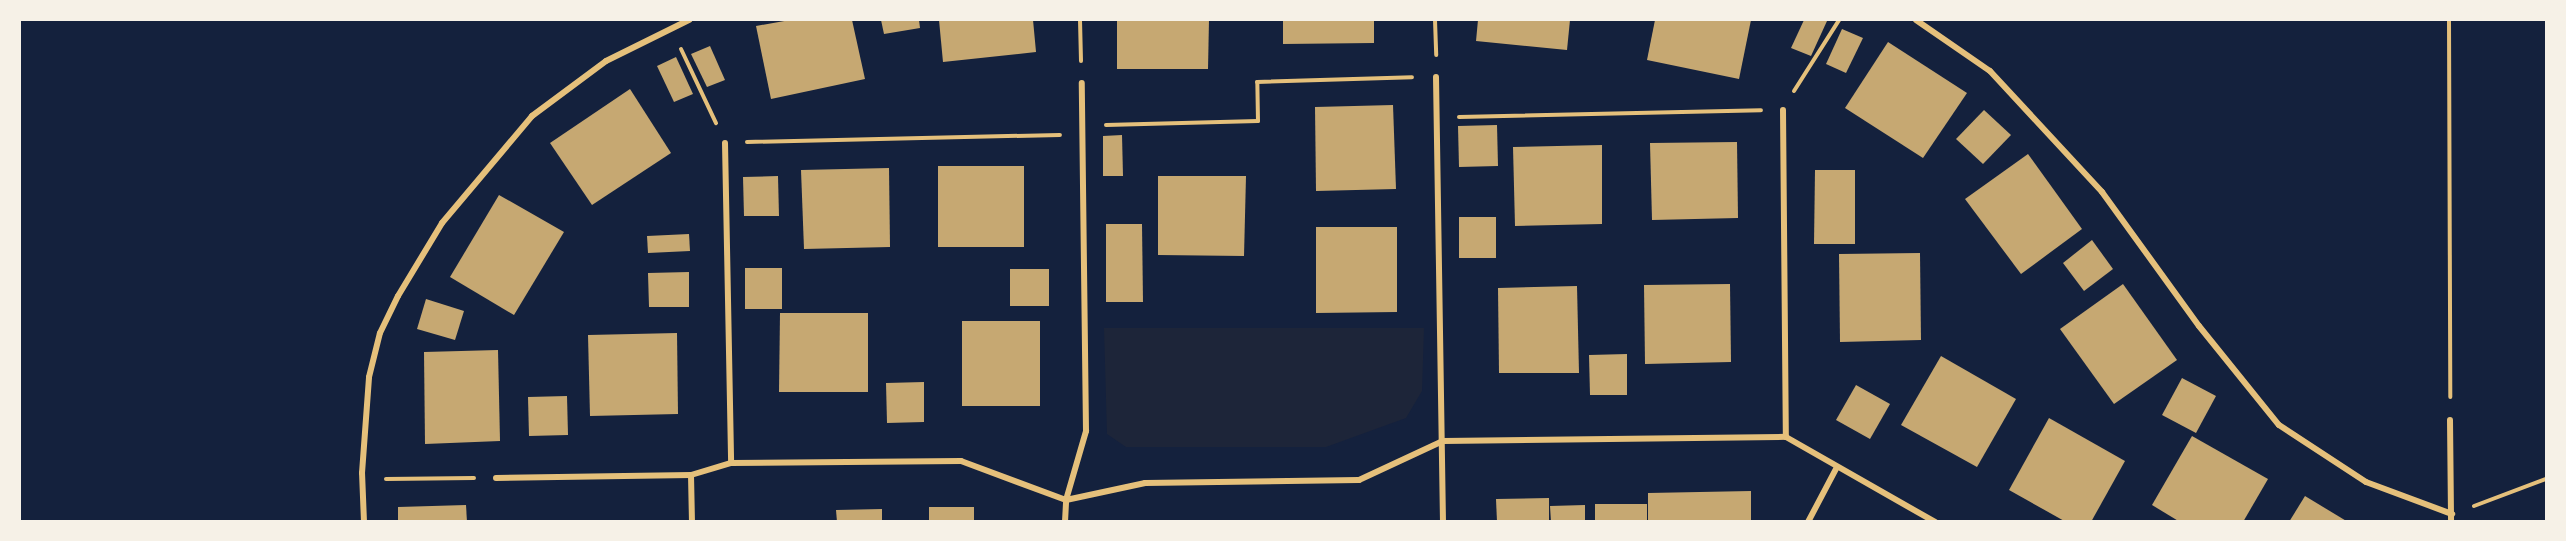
<!DOCTYPE html>
<style>
body{margin:0}
#map{position:relative;width:2566px;height:541px;overflow:hidden;background:#14213d;font-family:"Space Grotesk",sans-serif}
div>[style]{position:absolute}
.green>*{inset:0;background:#1d2539}
.building>*{inset:0;background:#c6a872}
.path>*{height:4px;margin:-2px;padding:0 2px;transform-origin:2px;border-radius:2px;background:#e5c07b}
.minor>*{height:6px;margin:-3px;padding:0 3px;transform-origin:3px;border-radius:3px;background:#e5c07b}
span{translate:-50% -50%;white-space:nowrap;text-align:center;line-height:1.15;-webkit-text-stroke:4.5px #f6f1e7;paint-order:stroke}
.frame{position:absolute;inset:0;border:21px solid #f6f1e7;pointer-events:none}
</style>
<div id="map">
<div class="green">
<i style="clip-path:polygon(1104px 328px,1424px 328px,1422px 391px,1406px 418px,1326px 447px,1126px 447px,1107px 434px)"></i>
</div>
<div class="building">
<i style="clip-path:polygon(790px 20px,852px 20px,865px 79px,771px 99px,756px 26px)"></i>
<i style="clip-path:polygon(881px 20px,919px 20px,920px 28px,884px 34px)"></i>
<i style="clip-path:polygon(939px 20px,1033px 20px,1036px 52px,943px 62px)"></i>
<i style="clip-path:polygon(1117px 20px,1209px 20px,1208px 69px,1117px 69px)"></i>
<i style="clip-path:polygon(1283px 20px,1374px 20px,1374px 43px,1283px 44px)"></i>
<i style="clip-path:polygon(1478px 20px,1570px 20px,1567px 50px,1476px 41px)"></i>
<i style="clip-path:polygon(1655px 20px,1751px 20px,1739px 79px,1647px 60px)"></i>
<i style="clip-path:polygon(1804px 20px,1827px 21px,1811px 56px,1791px 48px)"></i>
<i style="clip-path:polygon(1842px 29px,1863px 38px,1846px 73px,1826px 64px)"></i>
<i style="clip-path:polygon(1888px 42px,1967px 93px,1923px 158px,1845px 108px)"></i>
<i style="clip-path:polygon(710px 46px,725px 80px,707px 87px,691px 54px)"></i>
<i style="clip-path:polygon(676px 57px,693px 94px,674px 102px,657px 66px)"></i>
<i style="clip-path:polygon(630px 89px,671px 153px,592px 205px,550px 143px)"></i>
<i style="clip-path:polygon(1393px 105px,1396px 189px,1316px 191px,1315px 107px)"></i>
<i style="clip-path:polygon(1984px 110px,2011px 135px,1983px 164px,1956px 139px)"></i>
<i style="clip-path:polygon(1497px 125px,1498px 166px,1459px 167px,1458px 126px)"></i>
<i style="clip-path:polygon(1122px 135px,1123px 176px,1103px 176px,1103px 136px)"></i>
<i style="clip-path:polygon(1737px 142px,1738px 218px,1652px 220px,1650px 143px)"></i>
<i style="clip-path:polygon(1602px 145px,1602px 224px,1515px 226px,1513px 147px)"></i>
<i style="clip-path:polygon(2028px 154px,2082px 229px,2021px 274px,1965px 199px)"></i>
<i style="clip-path:polygon(938px 166px,1024px 166px,1024px 247px,938px 247px)"></i>
<i style="clip-path:polygon(889px 168px,890px 247px,804px 249px,801px 170px)"></i>
<i style="clip-path:polygon(1815px 170px,1855px 170px,1855px 244px,1814px 244px)"></i>
<i style="clip-path:polygon(778px 176px,779px 216px,744px 216px,743px 177px)"></i>
<i style="clip-path:polygon(1158px 176px,1246px 176px,1244px 256px,1158px 255px)"></i>
<i style="clip-path:polygon(499px 195px,564px 232px,514px 315px,450px 277px)"></i>
<i style="clip-path:polygon(1459px 217px,1496px 217px,1496px 258px,1459px 258px)"></i>
<i style="clip-path:polygon(1106px 224px,1142px 224px,1143px 302px,1106px 302px)"></i>
<i style="clip-path:polygon(1316px 227px,1397px 227px,1397px 312px,1316px 313px)"></i>
<i style="clip-path:polygon(689px 234px,690px 251px,648px 253px,647px 236px)"></i>
<i style="clip-path:polygon(2092px 240px,2113px 269px,2084px 291px,2063px 263px)"></i>
<i style="clip-path:polygon(1920px 253px,1921px 340px,1840px 342px,1839px 254px)"></i>
<i style="clip-path:polygon(745px 268px,782px 268px,782px 309px,745px 309px)"></i>
<i style="clip-path:polygon(1010px 269px,1049px 269px,1049px 306px,1010px 306px)"></i>
<i style="clip-path:polygon(689px 272px,689px 307px,649px 307px,648px 273px)"></i>
<i style="clip-path:polygon(1730px 284px,1731px 362px,1645px 364px,1644px 285px)"></i>
<i style="clip-path:polygon(2123px 284px,2177px 360px,2114px 404px,2060px 329px)"></i>
<i style="clip-path:polygon(1577px 286px,1579px 373px,1499px 373px,1498px 288px)"></i>
<i style="clip-path:polygon(426px 299px,464px 311px,455px 340px,417px 329px)"></i>
<i style="clip-path:polygon(780px 313px,868px 313px,868px 392px,779px 392px)"></i>
<i style="clip-path:polygon(962px 321px,1040px 321px,1040px 406px,962px 406px)"></i>
<i style="clip-path:polygon(677px 333px,678px 414px,590px 416px,588px 335px)"></i>
<i style="clip-path:polygon(498px 350px,500px 441px,425px 444px,424px 352px)"></i>
<i style="clip-path:polygon(1627px 354px,1627px 395px,1590px 395px,1589px 355px)"></i>
<i style="clip-path:polygon(1941px 356px,2016px 399px,1977px 467px,1901px 425px)"></i>
<i style="clip-path:polygon(2182px 378px,2216px 396px,2196px 433px,2162px 415px)"></i>
<i style="clip-path:polygon(924px 382px,924px 422px,887px 423px,886px 383px)"></i>
<i style="clip-path:polygon(1856px 385px,1890px 404px,1870px 439px,1836px 420px)"></i>
<i style="clip-path:polygon(567px 396px,568px 435px,529px 436px,528px 397px)"></i>
<i style="clip-path:polygon(2049px 418px,2125px 461px,2091px 522px,2066px 522px,2009px 490px)"></i>
<i style="clip-path:polygon(2192px 436px,2268px 479px,2243px 522px,2180px 522px,2152px 505px)"></i>
<i style="clip-path:polygon(1751px 491px,1751px 522px,1648px 522px,1648px 493px)"></i>
<i style="clip-path:polygon(2305px 496px,2348px 522px,2289px 522px)"></i>
<i style="clip-path:polygon(1549px 498px,1549px 522px,1497px 522px,1496px 499px)"></i>
<i style="clip-path:polygon(1595px 504px,1647px 504px,1647px 522px,1595px 522px)"></i>
<i style="clip-path:polygon(466px 505px,467px 522px,398px 522px,398px 507px)"></i>
<i style="clip-path:polygon(1585px 505px,1585px 522px,1551px 522px,1550px 506px)"></i>
<i style="clip-path:polygon(929px 507px,974px 507px,974px 522px,929px 522px)"></i>
<i style="clip-path:polygon(882px 509px,882px 522px,837px 522px,836px 510px)"></i>
</div>
<div class="path">
<i style="left:1080px;top:20px;width:41px;rotate:88.6deg"></i>
<i style="left:1435px;top:20px;width:35px;rotate:88deg"></i>
<i style="left:2449px;top:20px;width:377px;rotate:89.8deg"></i>
<i style="left:681px;top:49px;width:82px;rotate:64.7deg"></i>
<i style="left:1794px;top:91px;width:84px;rotate:-57.6deg"></i>
<i style="left:1459px;top:117px;width:302px;rotate:-1.3deg"></i>
<i style="left:1106px;top:125px;width:152px;rotate:-1.5deg"></i>
<i style="left:1258px;top:121px;width:39px;rotate:-91deg"></i>
<i style="left:1257px;top:82px;width:155px;rotate:-1.8deg"></i>
<i style="left:747px;top:142px;width:313px;rotate:-1.3deg"></i>
<i style="left:386px;top:479px;width:88px;rotate:-0.7deg"></i>
<i style="left:2474px;top:506px;width:77px;rotate:-20.6deg"></i>
</div>
<div class="minor">
<i style="left:1916px;top:20px;width:90px;rotate:34.6deg"></i>
<i style="left:1990px;top:71px;width:165px;rotate:47.2deg"></i>
<i style="left:2102px;top:192px;width:165px;rotate:54.1deg"></i>
<i style="left:2199px;top:326px;width:127px;rotate:51.1deg"></i>
<i style="left:2279px;top:425px;width:104px;rotate:33.2deg"></i>
<i style="left:2366px;top:482px;width:92px;rotate:20.4deg"></i>
<i style="left:1436px;top:77px;width:445px;rotate:89.1deg"></i>
<i style="left:1783px;top:110px;width:327px;rotate:89.5deg"></i>
<i style="left:725px;top:143px;width:320px;rotate:88.9deg"></i>
<i style="left:2450px;top:420px;width:102px;rotate:89.4deg"></i>
<i style="left:691px;top:475px;width:47px;rotate:88.8deg"></i>
<i style="left:496px;top:478px;width:195px;rotate:-0.9deg"></i>
<i style="left:691px;top:475px;width:42px;rotate:-16.7deg"></i>
<i style="left:731px;top:463px;width:230px;rotate:-0.5deg"></i>
<i style="left:961px;top:461px;width:112px;rotate:20.4deg"></i>
<i style="left:1066px;top:500px;width:81px;rotate:-12.1deg"></i>
<i style="left:1145px;top:483px;width:214px;rotate:-0.8deg"></i>
<i style="left:1359px;top:480px;width:93px;rotate:-24.9deg"></i>
<i style="left:1443px;top:441px;width:343px;rotate:-0.7deg"></i>
<i style="left:1786px;top:437px;width:172px;rotate:29.7deg"></i>
<i style="left:364px;top:522px;width:49px;rotate:-92.3deg"></i>
<i style="left:362px;top:473px;width:96px;rotate:-85.8deg"></i>
<i style="left:369px;top:377px;width:45px;rotate:-76deg"></i>
<i style="left:380px;top:333px;width:41px;rotate:-64.1deg"></i>
<i style="left:398px;top:296px;width:85px;rotate:-58.9deg"></i>
<i style="left:442px;top:223px;width:140px;rotate:-49.9deg"></i>
<i style="left:532px;top:116px;width:92px;rotate:-36.6deg"></i>
<i style="left:606px;top:61px;width:93px;rotate:-26.3deg"></i>
<i style="left:1065px;top:522px;width:22px;rotate:-87deg"></i>
<i style="left:1066px;top:500px;width:72px;rotate:-73.8deg"></i>
<i style="left:1086px;top:431px;width:348px;rotate:-90.7deg"></i>
<i style="left:1808px;top:522px;width:62px;rotate:-62.2deg"></i>
</div>
<div class="frame"></div>
</div>
